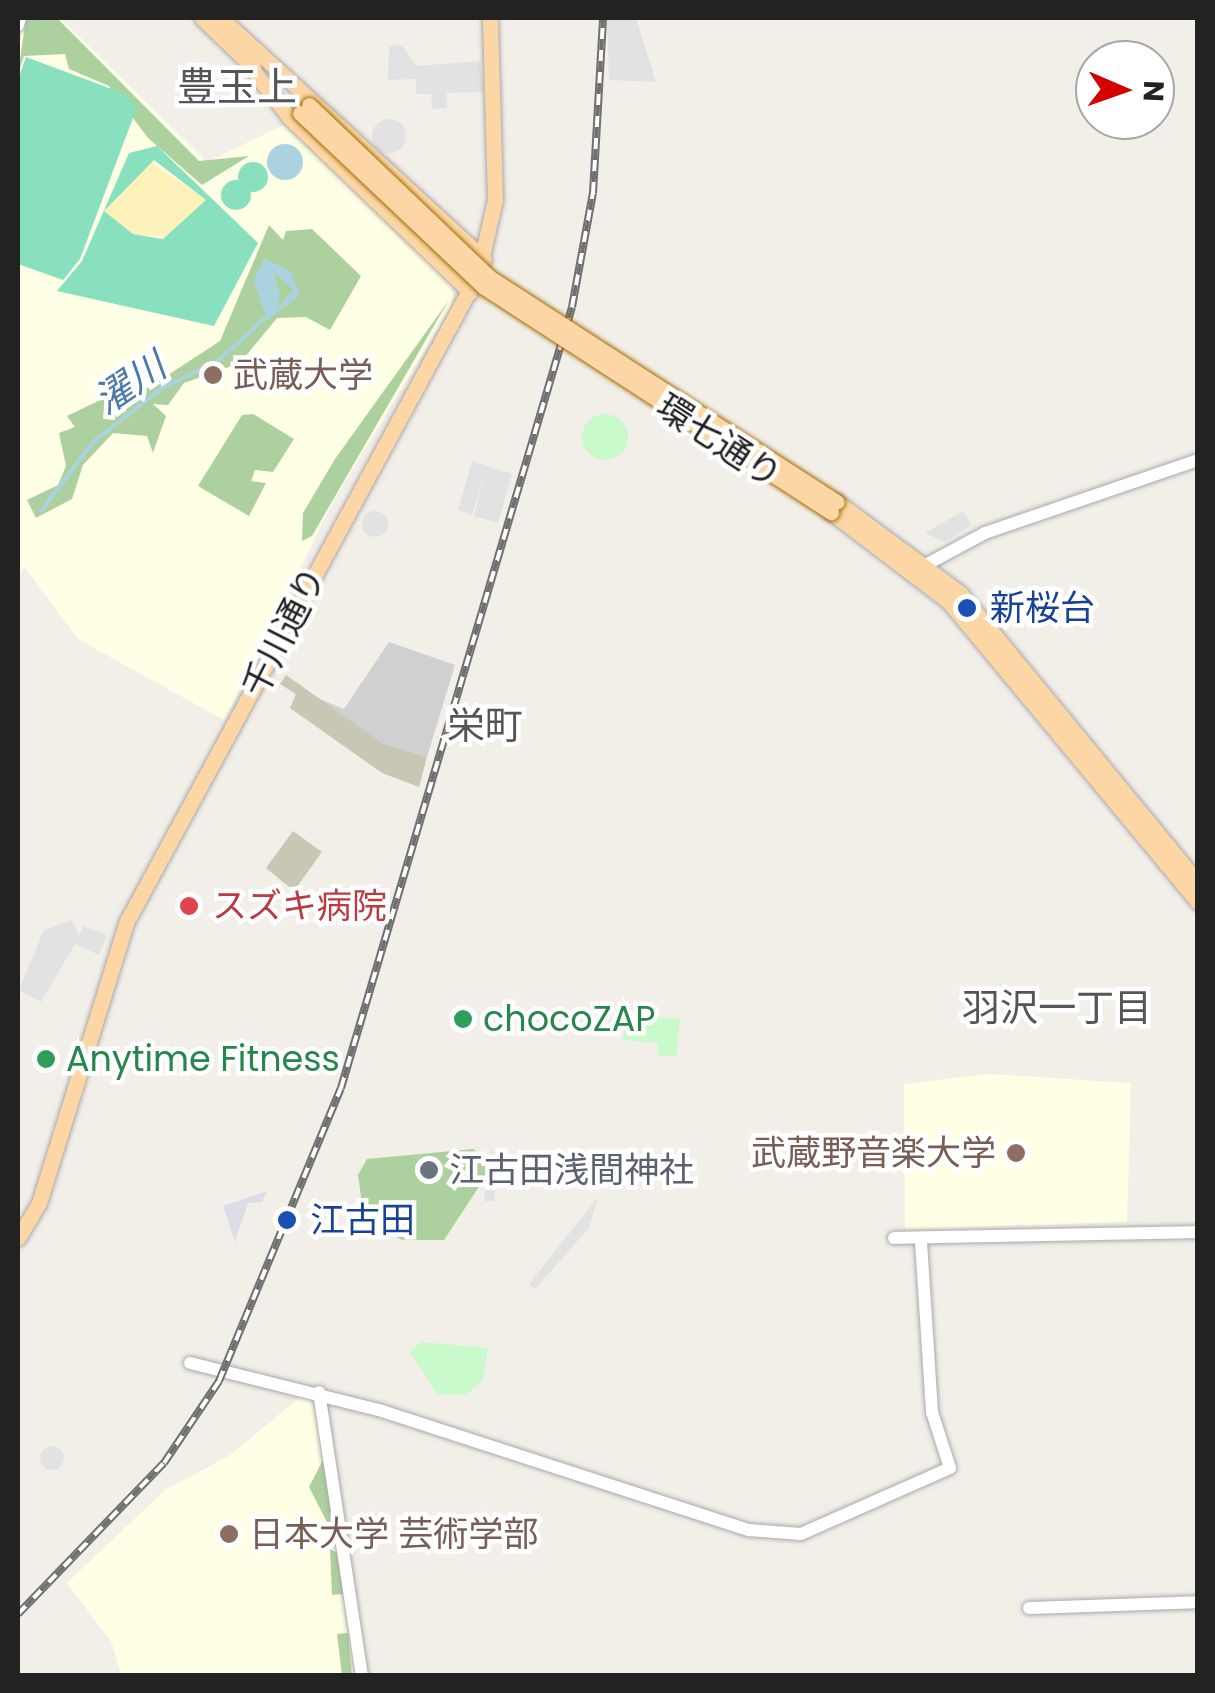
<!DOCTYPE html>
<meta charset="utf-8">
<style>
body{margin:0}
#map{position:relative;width:1215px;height:1693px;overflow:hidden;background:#f2efe9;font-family:Poppins,"Noto Sans JP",sans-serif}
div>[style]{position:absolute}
.education>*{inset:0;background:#ffffe5}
.religious>*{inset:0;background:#d0d0d0}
.construction>*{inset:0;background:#c7c7b4}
.forest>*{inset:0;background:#add19e}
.sand>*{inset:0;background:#fff1ba}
.park>*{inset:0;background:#c8facc}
.round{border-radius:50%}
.pitch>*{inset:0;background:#88e0be}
.parking>*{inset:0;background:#e2e2e2}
.plaza>*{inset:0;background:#dddde8}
.water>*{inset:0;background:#aad3df}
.stream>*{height:4px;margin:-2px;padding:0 2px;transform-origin:2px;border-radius:2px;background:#aad3df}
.roads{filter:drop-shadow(0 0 2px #a9a9a9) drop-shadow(0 0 2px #a9a9a9)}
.minor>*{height:12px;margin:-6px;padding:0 6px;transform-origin:6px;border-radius:6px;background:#fff}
.major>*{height:15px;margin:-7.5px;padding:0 7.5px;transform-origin:7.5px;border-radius:7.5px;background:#fcd6a4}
.rail>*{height:8px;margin-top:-4px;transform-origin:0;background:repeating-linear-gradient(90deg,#fff 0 11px,#707070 0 22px);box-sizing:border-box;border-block:2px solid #707070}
.bridges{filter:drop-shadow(0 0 2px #a06b00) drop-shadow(0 0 2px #a06b00)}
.major-bridge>*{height:15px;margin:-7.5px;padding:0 7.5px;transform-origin:7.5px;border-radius:7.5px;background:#fcd6a4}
.dots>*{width:28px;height:28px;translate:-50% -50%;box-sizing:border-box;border:5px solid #fff;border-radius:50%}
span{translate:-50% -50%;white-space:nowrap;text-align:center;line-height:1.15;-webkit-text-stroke:9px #fff;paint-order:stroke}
.education-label{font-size:35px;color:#785e54}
.left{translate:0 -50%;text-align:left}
.right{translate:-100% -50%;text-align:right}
.street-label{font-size:35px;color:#222}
.transit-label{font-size:35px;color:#164399}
.health-label{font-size:35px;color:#be3a42}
.leisure-label{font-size:35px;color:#27864d}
.worship-label{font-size:35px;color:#5b616d}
.water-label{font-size:38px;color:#4a7aab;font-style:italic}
.neighbourhood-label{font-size:38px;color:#555}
.quarter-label{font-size:40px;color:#555}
.frame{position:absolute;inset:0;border:20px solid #222;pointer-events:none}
.north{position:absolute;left:1075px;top:40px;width:100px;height:100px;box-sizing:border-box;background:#fff;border:2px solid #a7a7a7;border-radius:50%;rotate:92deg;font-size:28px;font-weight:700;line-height:40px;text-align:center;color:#222}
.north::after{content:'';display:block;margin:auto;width:35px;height:45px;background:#d40000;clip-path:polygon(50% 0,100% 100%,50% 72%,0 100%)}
</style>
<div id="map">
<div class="education">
<i style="clip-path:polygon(28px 18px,60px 18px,207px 162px,286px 124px,454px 284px,452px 305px,334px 500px,224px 720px,78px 639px,25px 567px,18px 573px,18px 45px)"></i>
<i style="clip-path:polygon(989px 1074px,1131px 1083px,1127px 1222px,905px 1229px,904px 1084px)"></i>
<i style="clip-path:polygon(299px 1398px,312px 1399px,327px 1471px,354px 1675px,121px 1675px,112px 1643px,67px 1583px,165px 1490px,229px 1456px)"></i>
</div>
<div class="religious">
<i style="clip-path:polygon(389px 642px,455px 665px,427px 757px,382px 743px,315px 697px,344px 709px)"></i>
</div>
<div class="construction">
<i style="clip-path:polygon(286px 675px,382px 743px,427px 757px,419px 787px,382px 773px,290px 708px,296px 694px,280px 684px)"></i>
<i style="clip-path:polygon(293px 831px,322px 852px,294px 891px,266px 868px)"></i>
</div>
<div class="forest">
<i style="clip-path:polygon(26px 18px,57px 18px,199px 161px,249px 156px,202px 185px,148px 138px,109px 86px,69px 69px,65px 54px,24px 56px,18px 73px)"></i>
<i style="clip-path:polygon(269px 225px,283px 240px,286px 231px,312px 229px,361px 276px,330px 330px,306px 317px,277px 318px,240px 363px,184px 383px,168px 405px,153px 404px,166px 416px,153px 453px,147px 436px,113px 433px,83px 465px,72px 499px,36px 518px,27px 500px,58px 485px,66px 466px,59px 433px,75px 427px,67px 416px,129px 386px,148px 388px,220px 341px)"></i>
<i style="clip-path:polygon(449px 300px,312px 536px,302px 541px,303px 513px,335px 459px)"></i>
<i style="clip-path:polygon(253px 414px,294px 439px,273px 472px,255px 470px,251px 481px,266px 483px,249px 516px,198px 486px,242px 415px)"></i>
<i style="clip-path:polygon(473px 1149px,488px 1159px,486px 1176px,444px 1240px,402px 1240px,364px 1218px,358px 1175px,367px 1159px)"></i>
<i style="clip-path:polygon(323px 1460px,336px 1540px,309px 1487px)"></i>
<i style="clip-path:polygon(330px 1549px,339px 1554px,344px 1594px,332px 1595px)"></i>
<i style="clip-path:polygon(348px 1633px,352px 1675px,342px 1675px,337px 1634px)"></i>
</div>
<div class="sand">
<i style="clip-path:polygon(146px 159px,207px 200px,170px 238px,133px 234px,104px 211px)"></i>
</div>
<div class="park">
<i class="round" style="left:582px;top:414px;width:46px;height:46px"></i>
<i style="clip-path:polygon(626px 1014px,680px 1019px,676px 1057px,658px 1055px,658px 1043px,623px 1040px)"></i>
<i style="clip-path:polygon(421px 1342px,488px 1348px,482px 1381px,466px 1395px,437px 1394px,410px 1352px)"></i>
</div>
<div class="pitch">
<i style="clip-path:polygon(26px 57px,125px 94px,137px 107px,80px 259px,63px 280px,18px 264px,18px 80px)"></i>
<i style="clip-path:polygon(evenodd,157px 146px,258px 243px,214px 326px,57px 291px,82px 261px,129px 153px,157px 146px,154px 160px,206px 200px,163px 239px,133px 234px,104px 211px,154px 160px)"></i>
<i class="round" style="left:238px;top:162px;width:30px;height:30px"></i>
<i class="round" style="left:221px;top:180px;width:30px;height:30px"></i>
</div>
<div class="parking">
<i style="clip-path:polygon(607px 18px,636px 18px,656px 82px,609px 80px)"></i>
<i style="clip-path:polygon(402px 45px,416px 66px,481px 61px,483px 92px,447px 93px,447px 108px,432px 109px,431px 94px,416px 94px,416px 79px,388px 80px,389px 46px)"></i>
<i class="round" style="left:372px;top:119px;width:34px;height:34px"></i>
<i style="clip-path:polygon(472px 461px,512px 474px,498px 523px,474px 516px,484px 475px,472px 515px,458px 510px)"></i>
<i class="round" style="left:362px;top:511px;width:26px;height:26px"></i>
<i style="clip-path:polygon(963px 511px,971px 525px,945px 542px,925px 533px)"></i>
<i style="clip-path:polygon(72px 920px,79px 936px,83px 926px,107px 935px,99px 955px,75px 944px,41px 1002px,19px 990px,44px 930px)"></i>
<i style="clip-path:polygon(490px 1151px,501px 1153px,494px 1201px,484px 1201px)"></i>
<i style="clip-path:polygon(598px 1197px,589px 1228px,535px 1289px,529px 1284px)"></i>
<i class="round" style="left:40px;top:1446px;width:24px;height:24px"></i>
</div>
<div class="plaza">
<i style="clip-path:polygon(267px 1191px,262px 1202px,248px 1203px,235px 1241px,242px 1263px,223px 1206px)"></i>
</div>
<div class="water">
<i class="round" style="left:267px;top:144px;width:36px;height:36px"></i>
<i style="clip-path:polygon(evenodd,264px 259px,290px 271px,300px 295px,268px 320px,253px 281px,264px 259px,273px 271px,293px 290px,276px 309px,280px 293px,273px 271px)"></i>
</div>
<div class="stream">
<i style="left:41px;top:511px;width:86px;rotate:-53deg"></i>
<i style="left:93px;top:442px;width:88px;rotate:-38deg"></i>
<i style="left:162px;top:388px;width:61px;rotate:-25.3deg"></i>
<i style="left:217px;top:362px;width:65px;rotate:-42.5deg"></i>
</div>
<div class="roads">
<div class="minor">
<i style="left:18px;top:25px;width:7px;rotate:-74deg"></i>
<i style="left:918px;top:569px;width:76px;rotate:-28.2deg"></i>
<i style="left:985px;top:533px;width:225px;rotate:-18.9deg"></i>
<i style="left:894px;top:1238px;width:304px;rotate:-1.1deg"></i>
<i style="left:190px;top:1363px;width:198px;rotate:14deg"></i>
<i style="left:382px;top:1411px;width:386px;rotate:18deg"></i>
<i style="left:749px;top:1530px;width:52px;rotate:4.4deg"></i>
<i style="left:801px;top:1534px;width:163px;rotate:-23.9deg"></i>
<i style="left:950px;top:1468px;width:59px;rotate:-107.8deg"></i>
<i style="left:932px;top:1412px;width:172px;rotate:-93.7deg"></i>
<i style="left:319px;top:1392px;width:287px;rotate:81.4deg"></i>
<i style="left:1029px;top:1608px;width:169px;rotate:-2deg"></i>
</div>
<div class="major">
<i style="left:202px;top:18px;width:71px;rotate:43.9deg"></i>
<i style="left:221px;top:18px;width:56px;rotate:42.8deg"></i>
<i style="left:256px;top:50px;width:309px;rotate:42.5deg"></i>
<i style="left:245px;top:60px;width:72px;rotate:52.3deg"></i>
<i style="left:289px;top:117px;width:252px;rotate:44deg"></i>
<i style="left:837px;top:502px;width:153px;rotate:36.5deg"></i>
<i style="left:960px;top:593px;width:375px;rotate:50.6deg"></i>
<i style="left:831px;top:512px;width:148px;rotate:37.3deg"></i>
<i style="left:949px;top:602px;width:390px;rotate:50.3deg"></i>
<i style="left:18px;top:1238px;width:41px;rotate:-59deg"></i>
<i style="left:39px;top:1203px;width:295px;rotate:-72.7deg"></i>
<i style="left:127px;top:921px;width:736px;rotate:-61.52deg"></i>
<i style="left:478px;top:274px;width:76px;rotate:-77.1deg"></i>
<i style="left:495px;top:200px;width:182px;rotate:-91.6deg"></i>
</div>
</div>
<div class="rail">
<i style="left:18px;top:1614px;width:210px;rotate:-46deg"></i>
<i style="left:164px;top:1463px;width:99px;rotate:-56.1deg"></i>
<i style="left:219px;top:1381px;width:317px;rotate:-67.4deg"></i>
<i style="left:341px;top:1088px;width:814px;rotate:-73.52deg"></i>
<i style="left:572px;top:307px;width:116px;rotate:-79.6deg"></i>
<i style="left:593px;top:193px;width:175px;rotate:-86.7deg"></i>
</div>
<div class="bridges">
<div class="major-bridge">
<i style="left:309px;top:105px;width:249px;rotate:43.7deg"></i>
<i style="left:489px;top:277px;width:414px;rotate:32.9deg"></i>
<i style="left:300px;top:113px;width:253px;rotate:43.4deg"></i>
<i style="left:484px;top:287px;width:414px;rotate:33deg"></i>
</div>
</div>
<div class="dots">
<i style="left:213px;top:375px;background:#8d6e63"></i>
<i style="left:967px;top:608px;background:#1a4fb4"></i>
<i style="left:189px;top:906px;background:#e0444e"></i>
<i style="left:463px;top:1019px;background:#2e9e5b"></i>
<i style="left:46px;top:1059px;background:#2e9e5b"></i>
<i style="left:1016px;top:1153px;background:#8d6e63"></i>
<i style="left:429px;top:1170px;background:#6b7280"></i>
<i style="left:287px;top:1220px;background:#1a4fb4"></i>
<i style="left:229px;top:1534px;background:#8d6e63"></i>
</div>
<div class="education-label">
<span class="left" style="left:233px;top:375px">武蔵大学</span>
<span class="right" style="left:996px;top:1153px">武蔵野音楽大学</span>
<span class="left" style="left:249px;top:1534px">日本大学 芸術学部</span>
</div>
<div class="street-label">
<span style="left:719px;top:441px;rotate:33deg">環七通り</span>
<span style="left:284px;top:632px;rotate:-63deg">千川通り</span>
</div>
<div class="transit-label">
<span class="left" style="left:990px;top:608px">新桜台</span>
<span class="left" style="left:310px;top:1220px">江古田</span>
</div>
<div class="health-label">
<span class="left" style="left:212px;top:906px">スズキ病院</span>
</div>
<div class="leisure-label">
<span class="left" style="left:483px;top:1019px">chocoZAP</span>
<span class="left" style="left:66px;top:1059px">Anytime Fitness</span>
</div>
<div class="worship-label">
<span class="left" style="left:449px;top:1170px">江古田浅間神社</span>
</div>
<div class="water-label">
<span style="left:130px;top:383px;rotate:-34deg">濯川</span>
</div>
<div class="neighbourhood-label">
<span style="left:485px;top:726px">栄町</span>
<span style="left:1057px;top:1008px">羽沢一丁目</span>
</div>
<div class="quarter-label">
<span style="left:237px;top:87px">豊玉上</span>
</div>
<div class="frame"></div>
<div class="north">N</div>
</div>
